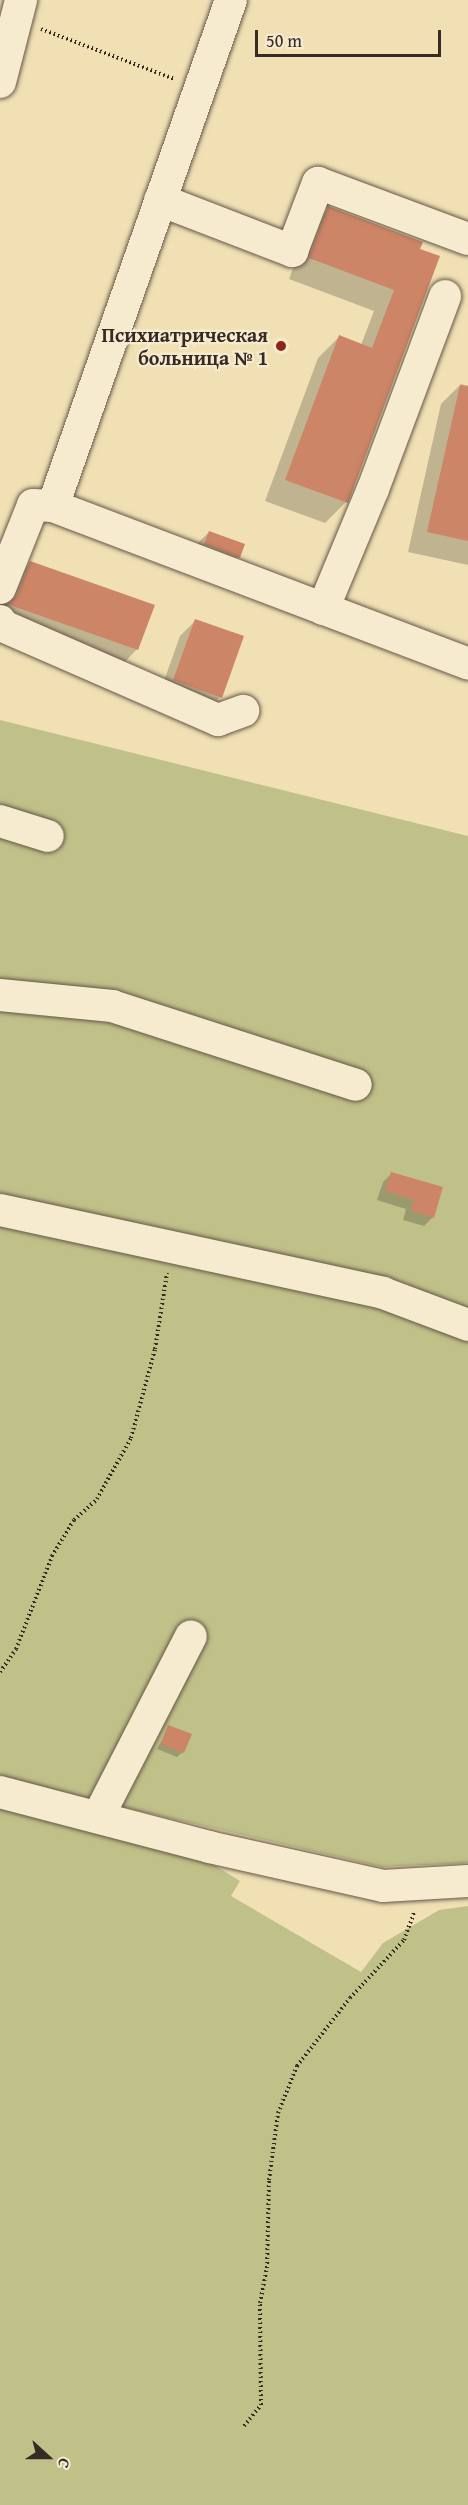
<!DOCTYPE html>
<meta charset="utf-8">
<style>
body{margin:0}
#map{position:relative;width:468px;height:2505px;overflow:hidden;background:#f1e0b4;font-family:"Gentium Book Plus",serif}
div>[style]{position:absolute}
.green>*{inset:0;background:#c0c189}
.shadow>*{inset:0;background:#0003}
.building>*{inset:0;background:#cc8567}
.path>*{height:4px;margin-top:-2px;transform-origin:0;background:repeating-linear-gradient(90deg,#362a24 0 1.5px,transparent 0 4.5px)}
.roads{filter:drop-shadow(0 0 2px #655848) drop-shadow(0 0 2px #655848)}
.minor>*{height:32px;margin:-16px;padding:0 16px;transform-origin:16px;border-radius:16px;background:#f6ebce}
.dots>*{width:16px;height:16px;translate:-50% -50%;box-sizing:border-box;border:3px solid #f6ebce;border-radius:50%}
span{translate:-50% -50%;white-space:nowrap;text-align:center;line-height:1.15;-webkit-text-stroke:4.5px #f6ebce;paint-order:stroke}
.poi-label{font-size:20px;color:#362a24;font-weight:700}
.right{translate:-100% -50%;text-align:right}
.north{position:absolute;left:18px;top:2427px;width:60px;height:60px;-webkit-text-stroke:4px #f6ebce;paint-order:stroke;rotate:111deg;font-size:16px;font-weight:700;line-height:24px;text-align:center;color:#362a24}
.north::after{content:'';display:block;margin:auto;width:21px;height:27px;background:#362a24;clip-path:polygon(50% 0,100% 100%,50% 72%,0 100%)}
.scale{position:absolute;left:255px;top:30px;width:186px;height:27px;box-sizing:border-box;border:3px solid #362a24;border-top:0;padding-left:8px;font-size:18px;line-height:21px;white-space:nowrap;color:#362a24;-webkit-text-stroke:4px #f6ebce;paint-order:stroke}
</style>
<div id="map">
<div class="green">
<i style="clip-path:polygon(0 720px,468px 836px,468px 1863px,382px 1867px,0 1779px)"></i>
<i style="clip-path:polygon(0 1805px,211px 1863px,240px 1881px,231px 1896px,361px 1972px,383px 1943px,439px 1910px,468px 1906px,468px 2505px,0 2505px)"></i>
</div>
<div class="shadow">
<i style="clip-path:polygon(329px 208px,418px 250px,346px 502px,325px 523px,265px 501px,318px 358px,339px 337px,361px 345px,374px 311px,289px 279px,308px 229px)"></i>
<i style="clip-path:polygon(461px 384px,468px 386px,468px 565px,408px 552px,441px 404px)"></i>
<i style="clip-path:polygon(209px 532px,238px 557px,228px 568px,194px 555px,198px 543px)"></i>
<i style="clip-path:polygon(30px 563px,137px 649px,122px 665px,2px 611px,15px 578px)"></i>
<i style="clip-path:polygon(195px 621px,220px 697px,205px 712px,159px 695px,180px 636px)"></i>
<i style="clip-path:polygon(392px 1173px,433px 1217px,424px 1226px,403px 1220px,406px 1209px,377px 1200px,383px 1182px)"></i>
<i style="clip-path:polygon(169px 1727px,183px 1752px,177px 1757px,157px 1749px)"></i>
</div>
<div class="building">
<i style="clip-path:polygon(328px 206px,423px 242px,420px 249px,440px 256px,348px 503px,285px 480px,339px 335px,372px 348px,394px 290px,309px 258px)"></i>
<i style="clip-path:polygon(460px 385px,468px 386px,468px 541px,427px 532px)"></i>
<i style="clip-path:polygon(209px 531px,245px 544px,240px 558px,204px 544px)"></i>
<i style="clip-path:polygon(30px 561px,155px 605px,138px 650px,7px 604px,17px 595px)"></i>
<i style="clip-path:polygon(195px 619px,244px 636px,222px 698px,173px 680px)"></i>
<i style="clip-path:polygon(391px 1172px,443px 1187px,434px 1218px,411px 1211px,414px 1200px,385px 1191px)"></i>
<i style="clip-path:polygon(168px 1725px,192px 1734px,184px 1753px,161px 1744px)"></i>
</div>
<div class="path">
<i style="left:41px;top:29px;width:142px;rotate:20.6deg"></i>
<i style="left:0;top:1672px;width:28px;rotate:-55deg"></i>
<i style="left:16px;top:1649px;width:100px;rotate:-68.8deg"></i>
<i style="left:52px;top:1556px;width:42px;rotate:-58.6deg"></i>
<i style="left:74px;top:1520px;width:31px;rotate:-42deg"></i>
<i style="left:97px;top:1499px;width:70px;rotate:-60.9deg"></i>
<i style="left:131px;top:1438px;width:92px;rotate:-74.9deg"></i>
<i style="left:155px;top:1349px;width:77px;rotate:-81deg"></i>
<i style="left:244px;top:2426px;width:27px;rotate:-51deg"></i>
<i style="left:261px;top:2405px;width:102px;rotate:-90.6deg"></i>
<i style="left:260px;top:2303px;width:36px;rotate:-79deg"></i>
<i style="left:267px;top:2268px;width:88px;rotate:-88.7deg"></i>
<i style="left:269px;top:2180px;width:68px;rotate:-82.3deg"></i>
<i style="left:278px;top:2113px;width:51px;rotate:-68deg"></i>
<i style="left:297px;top:2066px;width:86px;rotate:-52.1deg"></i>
<i style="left:350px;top:1998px;width:79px;rotate:-47deg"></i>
<i style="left:404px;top:1940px;width:30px;rotate:-70deg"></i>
</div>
<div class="roads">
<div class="minor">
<i style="left:0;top:82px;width:85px;rotate:-75.6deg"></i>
<i style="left:160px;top:200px;width:142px;rotate:21.1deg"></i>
<i style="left:292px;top:251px;width:73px;rotate:-69.1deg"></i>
<i style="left:318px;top:183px;width:160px;rotate:20.5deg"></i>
<i style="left:53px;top:506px;width:536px;rotate:-70.62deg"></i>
<i style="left:0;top:588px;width:89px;rotate:-68.3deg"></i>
<i style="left:33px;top:505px;width:20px;rotate:3deg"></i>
<i style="left:53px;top:506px;width:444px;rotate:20.8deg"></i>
<i style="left:323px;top:609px;width:130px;rotate:-67.4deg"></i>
<i style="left:373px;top:489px;width:206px;rotate:-69.5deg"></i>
<i style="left:0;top:621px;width:6px;rotate:59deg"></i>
<i style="left:3px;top:626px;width:235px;rotate:23.6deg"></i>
<i style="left:218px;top:720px;width:27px;rotate:-20deg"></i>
<i style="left:0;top:821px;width:50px;rotate:17.4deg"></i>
<i style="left:0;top:995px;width:113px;rotate:5.6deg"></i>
<i style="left:112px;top:1006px;width:256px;rotate:17.9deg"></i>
<i style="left:0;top:1210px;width:392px;rotate:12.2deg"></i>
<i style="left:383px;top:1293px;width:91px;rotate:20.6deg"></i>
<i style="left:0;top:1792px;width:216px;rotate:14.7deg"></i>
<i style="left:209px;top:1847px;width:178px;rotate:12.6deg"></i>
<i style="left:383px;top:1886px;width:85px;rotate:-3.4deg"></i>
<i style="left:98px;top:1817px;width:203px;rotate:-62.8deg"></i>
</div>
</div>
<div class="dots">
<i style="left:281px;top:346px;background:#8f2418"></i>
</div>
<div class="poi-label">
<span class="right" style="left:268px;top:346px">Психиатрическая<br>больница № 1</span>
</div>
<div class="north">С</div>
<div class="scale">50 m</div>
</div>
